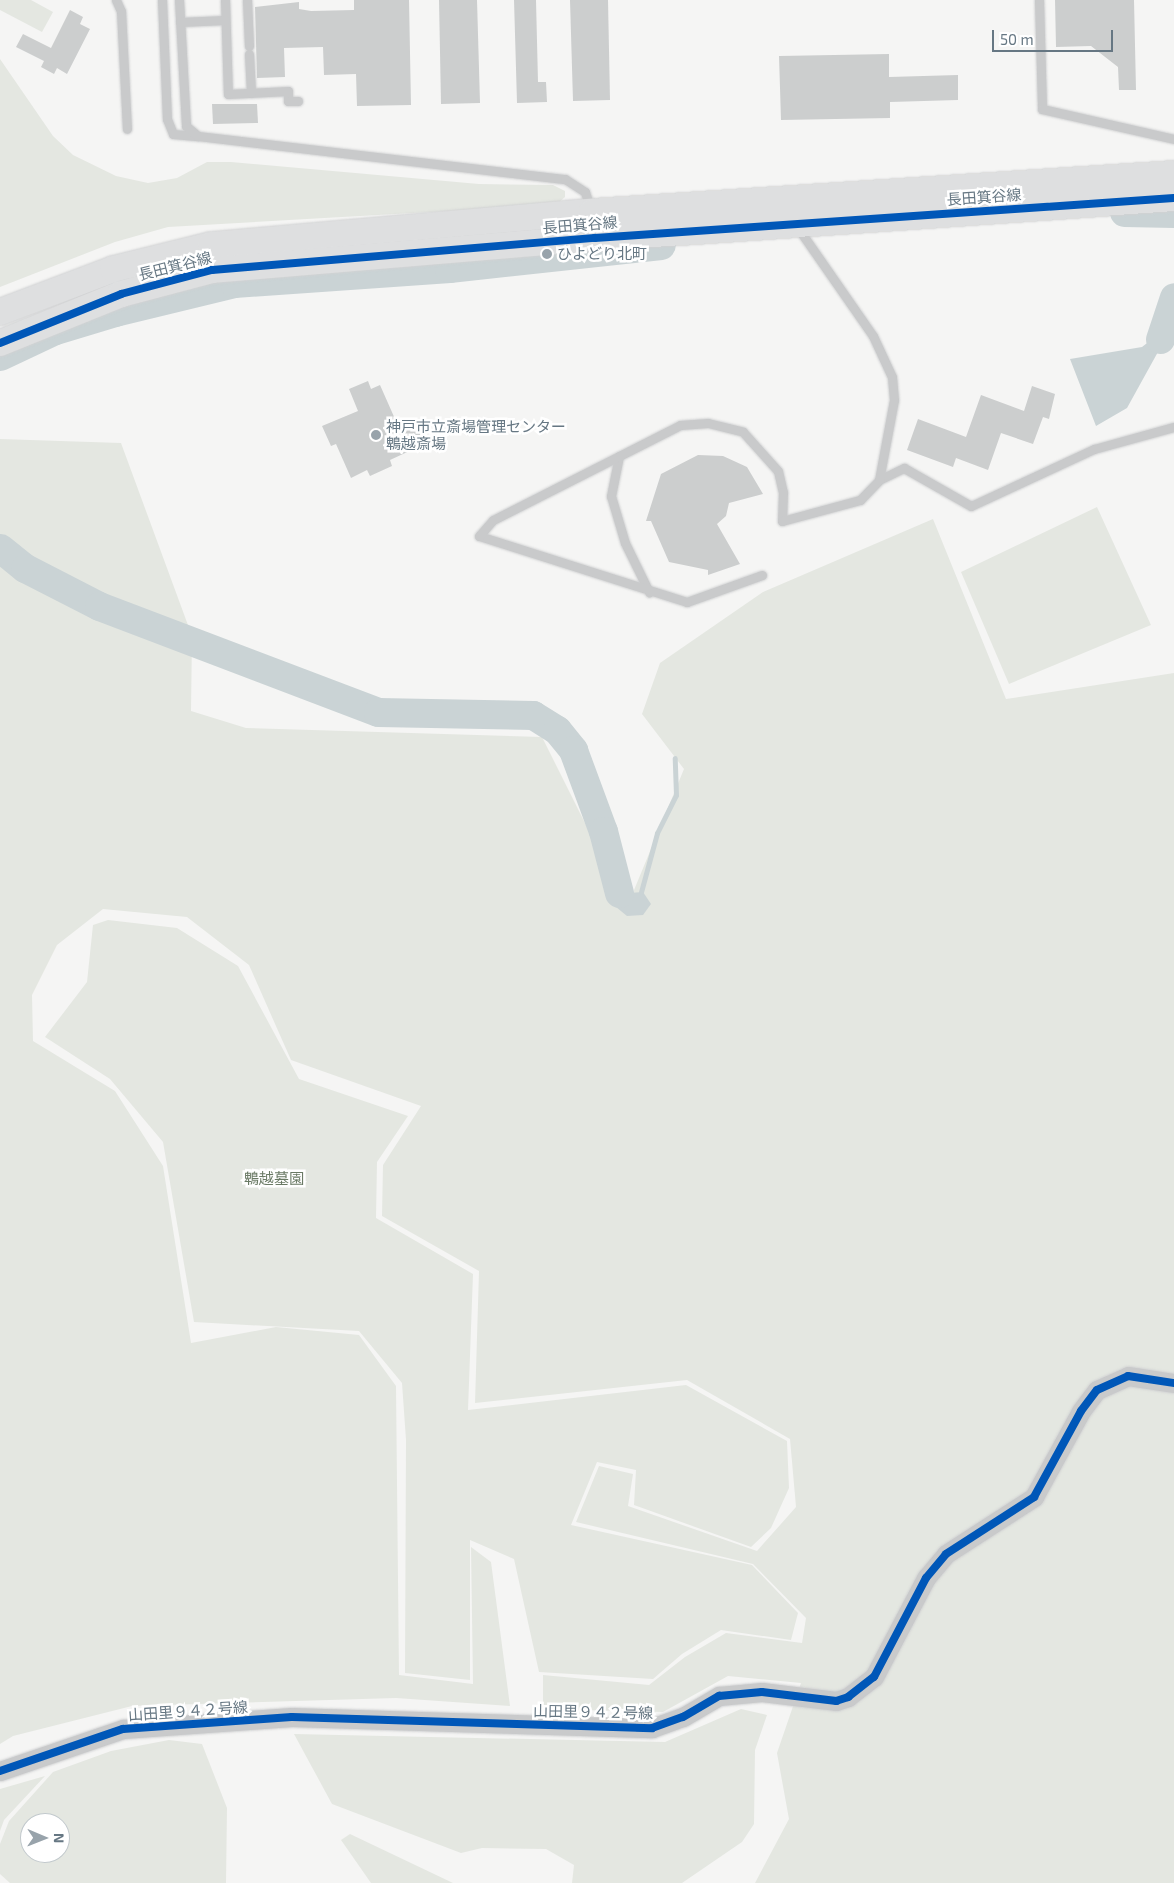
<!DOCTYPE html>
<meta charset="utf-8">
<style>
body{margin:0}
#map{position:relative;width:1174px;height:1883px;overflow:hidden;background:#f5f5f4;font-family:"Exo 2","Noto Sans JP",sans-serif}
div>[style]{position:absolute}
.green>*{inset:0;background:#e4e7e1}
.water>*{inset:0;background:#cad3d5}
.stream>*{height:5px;margin:-2.5px;padding:0 2.5px;transform-origin:2.5px;border-radius:2.5px;background:#cad3d5}
.river>*{height:29px;margin:-14.5px;padding:0 14.5px;transform-origin:14.5px;border-radius:14.5px;background:#cad3d5}
.building>*{inset:0;background:#cccece}
.roads{filter:drop-shadow(0 0 1px #d1d2d3) drop-shadow(0 0 1px #d1d2d3)}
.lane>*{height:9px;margin:-4.5px;padding:0 4.5px;transform-origin:4.5px;border-radius:4.5px;background:#c9cacb}
.street>*{height:19px;margin:-9.5px;padding:0 9.5px;transform-origin:9.5px;border-radius:9.5px;background:#c9cacb}
.secondary>*{height:26px;margin:-13px;padding:0 13px;transform-origin:13px;border-radius:13px;background:#dedfe0}
.cycleway>*{height:8px;margin:-4px;padding:0 4px;transform-origin:4px;border-radius:4px;background:#0057b8}
.dots>*{width:14px;height:14px;translate:-50% -50%;box-sizing:border-box;border:2px solid #fff;border-radius:50%}
span{translate:-50% -50%;white-space:nowrap;text-align:center;line-height:1.15;-webkit-text-stroke:5px #fff;paint-order:stroke}
.street-label{font-size:15px;color:#667783}
.poi-label{font-size:15px;color:#667783}
.left{translate:0 -50%;text-align:left}
.park-label{font-size:15px;color:#6a7a65}
.north{position:absolute;left:20px;top:1813px;width:50px;height:50px;box-sizing:border-box;background:#fff;border:1px solid #c2c9cd;border-radius:50%;rotate:91deg;font-size:14px;font-weight:700;line-height:20px;text-align:center;color:#667783}
.north::after{content:'';display:block;margin:auto;width:18px;height:22px;background:#98a3ab;clip-path:polygon(50% 0,100% 100%,50% 72%,0 100%)}
.scale{position:absolute;left:992px;top:30px;width:121px;height:22px;box-sizing:border-box;border:2px solid #667783;border-top:0;padding-left:6px;font-size:15px;line-height:18px;white-space:nowrap;color:#667783;-webkit-text-stroke:4px #fff;paint-order:stroke}
</style>
<div id="map">
<div class="green">
<i style="clip-path:polygon(0 0,31px 0,53px 12px,42px 32px,0 10px)"></i>
<i style="clip-path:polygon(0 59px,53px 136px,73px 155px,116px 176px,148px 183px,177px 178px,207px 162px,231px 162px,479px 184px,553px 185px,565px 191px,565px 197px,558px 203px,535px 206px,168px 227px,115px 242px,0 287px)"></i>
<i style="clip-path:polygon(0 439px,121px 443px,192px 636px,191px 711px,246px 728px,542px 737px,627px 907px,684px 769px,642px 714px,660px 663px,763px 592px,933px 519px,1006px 699px,1174px 673px,1174px 1883px,755px 1883px,789px 1819px,777px 1753px,801px 1683px,728px 1676px,663px 1712px,543px 1709px,543px 1675px,649px 1685px,685px 1657px,726px 1633px,802px 1643px,806px 1618px,753px 1564px,576px 1522px,599px 1466px,633px 1474px,628px 1506px,757px 1551px,796px 1507px,790px 1439px,687px 1380px,475px 1403px,479px 1271px,382px 1216px,383px 1165px,421px 1106px,291px 1060px,249px 965px,187px 917px,103px 909px,57px 945px,32px 995px,33px 1041px,115px 1091px,163px 1166px,191px 1343px,276px 1327px,359px 1335px,396px 1386px,399px 1675px,473px 1684px,471px 1547px,491px 1562px,510px 1706px,396px 1698px,132px 1706px,13px 1736px,0 1744px)"></i>
<i style="clip-path:polygon(1097px 507px,1151px 625px,1009px 684px,961px 572px)"></i>
<i style="clip-path:polygon(108px 920px,177px 928px,238px 966px,299px 1079px,408px 1116px,377px 1162px,376px 1218px,473px 1274px,468px 1410px,686px 1385px,787px 1441px,789px 1488px,771px 1528px,751px 1547px,634px 1505px,636px 1470px,597px 1462px,571px 1525px,752px 1565px,798px 1613px,791px 1640px,721px 1630px,682px 1654px,653px 1679px,539px 1672px,514px 1559px,470px 1540px,470px 1680px,405px 1673px,406px 1440px,402px 1383px,359px 1331px,194px 1322px,163px 1142px,110px 1079px,45px 1037px,87px 982px,93px 925px)"></i>
<i style="clip-path:polygon(741px 1709px,767px 1715px,755px 1750px,754px 1824px,742px 1842px,682px 1883px,572px 1883px,574px 1865px,546px 1849px,482px 1848px,461px 1853px,332px 1804px,294px 1734px,665px 1742px)"></i>
<i style="clip-path:polygon(evenodd,169px 1740px,202px 1744px,227px 1808px,226px 1883px,10px 1883px,0 1874px,0 1844px,9px 1821px,53px 1772px,111px 1751px,169px 1740px,30px 1823px,60px 1823px,60px 1853px,30px 1853px,30px 1823px)"></i>
<i style="clip-path:polygon(45px 1776px,4px 1820px,0 1831px,0 1789px)"></i>
<i style="clip-path:polygon(350px 1834px,453px 1883px,371px 1883px,341px 1840px)"></i>
</div>
<div class="water">
<i style="clip-path:polygon(1155px 337px,1164px 341px,1127px 408px,1096px 426px,1070px 359px,1142px 347px)"></i>
<i style="clip-path:polygon(643px 892px,651px 904px,643px 915px,627px 916px,616px 907px,616px 894px)"></i>
</div>
<div class="stream">
<i style="left:641px;top:892px;width:61px;rotate:-74.8deg"></i>
<i style="left:657px;top:833px;width:42px;rotate:-63.4deg"></i>
<i style="left:676px;top:795px;width:37px;rotate:-92deg"></i>
</div>
<div class="river">
<i style="left:1124px;top:212px;width:50px;rotate:1.1deg"></i>
<i style="left:1160px;top:339px;width:44px;rotate:-71.6deg"></i>
<i style="left:0;top:356px;width:61px;rotate:-25.3deg"></i>
<i style="left:55px;top:330px;width:63px;rotate:-16.7deg"></i>
<i style="left:115px;top:312px;width:122px;rotate:-13.7deg"></i>
<i style="left:234px;top:283px;width:216px;rotate:-4deg"></i>
<i style="left:449px;top:268px;width:213px;rotate:-6.2deg"></i>
<i style="left:0;top:548px;width:32px;rotate:39deg"></i>
<i style="left:25px;top:568px;width:83px;rotate:27.2deg"></i>
<i style="left:99px;top:606px;width:298px;rotate:20.8deg"></i>
<i style="left:378px;top:712px;width:155px;rotate:1.1deg"></i>
<i style="left:533px;top:715px;width:28px;rotate:32deg"></i>
<i style="left:557px;top:730px;width:26px;rotate:51deg"></i>
<i style="left:573px;top:750px;width:86px;rotate:69.7deg"></i>
<i style="left:603px;top:831px;width:64px;rotate:75.5deg"></i>
</div>
<div class="building">
<i style="clip-path:polygon(354px 0,409px 0,411px 105px,357px 106px,356px 74px,324px 75px,323px 47px,284px 48px,285px 77px,257px 78px,255px 7px,299px 2px,299px 9px,311px 11px,354px 10px)"></i>
<i style="clip-path:polygon(439px 0,477px 0,480px 103px,441px 104px)"></i>
<i style="clip-path:polygon(514px 0,536px 0,538px 82px,546px 82px,547px 102px,517px 103px)"></i>
<i style="clip-path:polygon(570px 0,608px 0,610px 100px,573px 101px)"></i>
<i style="clip-path:polygon(1055px 0,1134px 0,1136px 90px,1119px 90px,1118px 67px,1091px 46px,1056px 47px)"></i>
<i style="clip-path:polygon(70px 10px,83px 17px,80px 24px,90px 29px,67px 74px,57px 68px,54px 74px,41px 67px,44px 61px,16px 47px,23px 34px,51px 48px)"></i>
<i style="clip-path:polygon(889px 54px,889px 77px,958px 75px,958px 100px,890px 102px,890px 118px,781px 120px,779px 56px)"></i>
<i style="clip-path:polygon(212px 104px,257px 104px,258px 123px,213px 124px)"></i>
<i style="clip-path:polygon(368px 381px,371px 389px,380px 385px,399px 428px,414px 421px,417px 428px,422px 426px,429px 442px,390px 460px,392px 466px,370px 476px,367px 470px,351px 478px,336px 444px,331px 446px,322px 426px,358px 411px,349px 389px)"></i>
<i style="clip-path:polygon(1032px 386px,1055px 394px,1049px 419px,1043px 417px,1033px 444px,1001px 433px,988px 470px,956px 458px,953px 467px,907px 450px,918px 419px,966px 437px,981px 395px,1024px 411px)"></i>
<i style="clip-path:polygon(698px 455px,723px 456px,747px 467px,763px 494px,729px 503px,726px 516px,717px 524px,740px 564px,708px 575px,708px 570px,669px 562px,651px 521px,646px 521px,661px 474px)"></i>
</div>
<div class="roads">
<div class="lane">
<i style="left:116px;top:0;width:12px;rotate:66deg"></i>
<i style="left:121px;top:11px;width:118px;rotate:87.1deg"></i>
<i style="left:162px;top:0;width:119px;rotate:87.6deg"></i>
<i style="left:167px;top:119px;width:16px;rotate:68deg"></i>
<i style="left:173px;top:134px;width:25px;rotate:5deg"></i>
<i style="left:179px;top:0;width:126px;rotate:86.8deg"></i>
<i style="left:186px;top:126px;width:16px;rotate:40deg"></i>
<i style="left:198px;top:136px;width:370px;rotate:6.7deg"></i>
<i style="left:565px;top:179px;width:24px;rotate:33deg"></i>
<i style="left:585px;top:192px;width:19px;rotate:72deg"></i>
<i style="left:225px;top:0;width:94px;rotate:88.2deg"></i>
<i style="left:228px;top:94px;width:60px;rotate:-2.9deg"></i>
<i style="left:288px;top:91px;width:10px;rotate:90deg"></i>
<i style="left:288px;top:101px;width:10px"></i>
<i style="left:247px;top:0;width:46px;rotate:87.5deg"></i>
<i style="left:1039px;top:0;width:109px;rotate:88.4deg"></i>
<i style="left:1042px;top:109px;width:135px;rotate:12.8deg"></i>
<i style="left:180px;top:22px;width:45px;rotate:-2.5deg"></i>
<i style="left:249px;top:54px;width:39px;rotate:87deg"></i>
<i style="left:619px;top:456px;width:41px;rotate:101.3deg"></i>
<i style="left:611px;top:496px;width:49px;rotate:73.4deg"></i>
<i style="left:625px;top:543px;width:55px;rotate:63.9deg"></i>
<i style="left:879px;top:480px;width:28px;rotate:-26deg"></i>
<i style="left:904px;top:468px;width:77px;rotate:29.6deg"></i>
<i style="left:971px;top:506px;width:136px;rotate:-24.9deg"></i>
<i style="left:1094px;top:449px;width:83px;rotate:-15.4deg"></i>
<i style="left:762px;top:575px;width:80px;rotate:160.2deg"></i>
<i style="left:687px;top:602px;width:218px;rotate:-162.4deg"></i>
<i style="left:479px;top:536px;width:21px;rotate:-49deg"></i>
<i style="left:493px;top:520px;width:210px;rotate:-26.9deg"></i>
<i style="left:680px;top:425px;width:28px;rotate:-4deg"></i>
<i style="left:708px;top:423px;width:36px;rotate:14deg"></i>
<i style="left:743px;top:432px;width:52px;rotate:48.1deg"></i>
<i style="left:778px;top:471px;width:22px;rotate:77deg"></i>
<i style="left:783px;top:492px;width:29px;rotate:92deg"></i>
<i style="left:782px;top:521px;width:81px;rotate:-15.1deg"></i>
<i style="left:860px;top:500px;width:28px;rotate:-46deg"></i>
<i style="left:879px;top:480px;width:81px;rotate:-79.4deg"></i>
<i style="left:894px;top:400px;width:23px;rotate:-95deg"></i>
<i style="left:892px;top:377px;width:45px;rotate:-114.9deg"></i>
<i style="left:873px;top:336px;width:131px;rotate:-124.8deg"></i>
</div>
<div class="street">
<i style="left:0;top:1771px;width:130px;rotate:-18.9deg"></i>
<i style="left:123px;top:1729px;width:169px;rotate:-4.1deg"></i>
<i style="left:292px;top:1717px;width:360px;rotate:1.8deg"></i>
<i style="left:652px;top:1728px;width:33px;rotate:-20deg"></i>
<i style="left:683px;top:1717px;width:42px;rotate:-30.3deg"></i>
<i style="left:719px;top:1696px;width:43px;rotate:-5.3deg"></i>
<i style="left:762px;top:1692px;width:75px;rotate:6.9deg"></i>
<i style="left:836px;top:1701px;width:13px;rotate:-18deg"></i>
<i style="left:848px;top:1697px;width:33px;rotate:-38deg"></i>
<i style="left:874px;top:1677px;width:112px;rotate:-62.3deg"></i>
<i style="left:926px;top:1578px;width:31px;rotate:-50deg"></i>
<i style="left:946px;top:1554px;width:105px;rotate:-32.9deg"></i>
<i style="left:1034px;top:1497px;width:98px;rotate:-61.3deg"></i>
<i style="left:1081px;top:1411px;width:26px;rotate:-53deg"></i>
<i style="left:1097px;top:1390px;width:34px;rotate:-24deg"></i>
<i style="left:1128px;top:1376px;width:47px;rotate:8.7deg"></i>
</div>
<div class="secondary">
<i style="left:0;top:312px;width:121px;rotate:-20.8deg"></i>
<i style="left:113px;top:269px;width:101px;rotate:-13.8deg"></i>
<i style="left:211px;top:245px;width:382px;rotate:-5deg"></i>
<i style="left:592px;top:212px;width:583px;rotate:-3.74deg"></i>
<i style="left:0;top:343px;width:131px;rotate:-22deg"></i>
<i style="left:121px;top:294px;width:94px;rotate:-14.8deg"></i>
<i style="left:212px;top:270px;width:384px;rotate:-4.8deg"></i>
<i style="left:595px;top:238px;width:580px;rotate:-3.95deg"></i>
</div>
</div>
<div class="cycleway">
<i style="left:0;top:343px;width:131px;rotate:-22deg"></i>
<i style="left:121px;top:294px;width:94px;rotate:-14.8deg"></i>
<i style="left:212px;top:270px;width:384px;rotate:-4.8deg"></i>
<i style="left:595px;top:238px;width:580px;rotate:-3.95deg"></i>
<i style="left:0;top:1771px;width:130px;rotate:-18.9deg"></i>
<i style="left:123px;top:1729px;width:169px;rotate:-4.1deg"></i>
<i style="left:292px;top:1717px;width:360px;rotate:1.8deg"></i>
<i style="left:652px;top:1728px;width:33px;rotate:-20deg"></i>
<i style="left:683px;top:1717px;width:42px;rotate:-30.3deg"></i>
<i style="left:719px;top:1696px;width:43px;rotate:-5.3deg"></i>
<i style="left:762px;top:1692px;width:75px;rotate:6.9deg"></i>
<i style="left:836px;top:1701px;width:13px;rotate:-18deg"></i>
<i style="left:848px;top:1697px;width:33px;rotate:-38deg"></i>
<i style="left:874px;top:1677px;width:112px;rotate:-62.3deg"></i>
<i style="left:926px;top:1578px;width:31px;rotate:-50deg"></i>
<i style="left:946px;top:1554px;width:105px;rotate:-32.9deg"></i>
<i style="left:1034px;top:1497px;width:98px;rotate:-61.3deg"></i>
<i style="left:1081px;top:1411px;width:26px;rotate:-53deg"></i>
<i style="left:1097px;top:1390px;width:34px;rotate:-24deg"></i>
<i style="left:1128px;top:1376px;width:47px;rotate:8.7deg"></i>
</div>
<div class="dots">
<i style="left:547px;top:254px;background:#98a3ab"></i>
<i style="left:376px;top:435px;background:#98a3ab"></i>
</div>
<div class="street-label">
<span style="left:984px;top:197px;rotate:-4deg">長田箕谷線</span>
<span style="left:580px;top:225px;rotate:-5deg">長田箕谷線</span>
<span style="left:175px;top:266px;rotate:-14deg">長田箕谷線</span>
<span style="left:188px;top:1711px;rotate:-4deg">山田里９４２号線</span>
<span style="left:593px;top:1712px;rotate:1deg">山田里９４２号線</span>
</div>
<div class="poi-label">
<span class="left" style="left:557px;top:254px">ひよどり北町</span>
<span class="left" style="left:386px;top:435px">神戸市立斎場管理センター<br>鵯越斎場</span>
</div>
<div class="park-label">
<span style="left:274px;top:1179px">鵯越墓園</span>
</div>
<div class="north">N</div>
<div class="scale">50 m</div>
</div>
